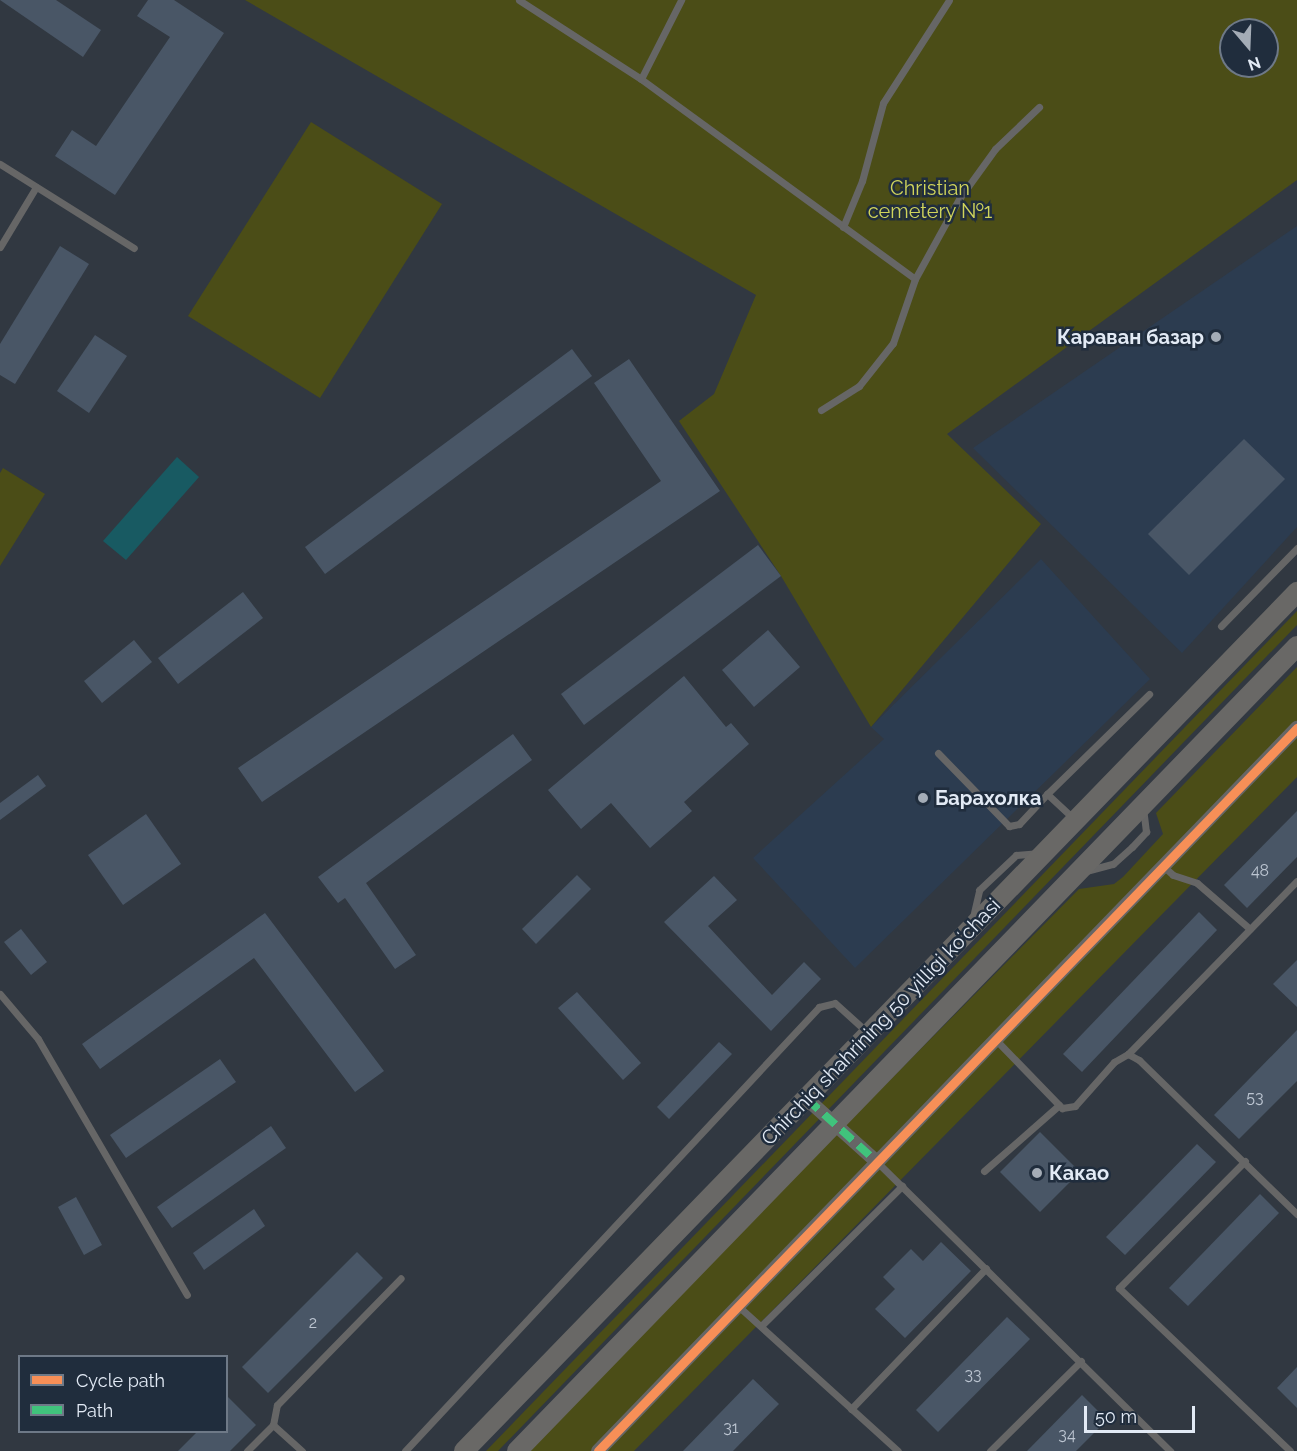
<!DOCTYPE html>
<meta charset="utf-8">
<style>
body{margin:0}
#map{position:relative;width:1297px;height:1451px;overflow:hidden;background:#313841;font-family:Raleway,sans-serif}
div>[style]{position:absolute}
.built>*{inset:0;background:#2c3c50}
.green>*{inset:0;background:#4b4d17}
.water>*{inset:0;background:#185a62}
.building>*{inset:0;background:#495666}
.lane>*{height:7px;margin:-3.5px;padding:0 3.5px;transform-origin:3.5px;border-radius:3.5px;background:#666}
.street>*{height:14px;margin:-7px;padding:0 7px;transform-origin:7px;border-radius:7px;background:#666}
.secondary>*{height:20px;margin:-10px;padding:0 10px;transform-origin:10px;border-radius:10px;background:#696866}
.quiet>*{height:8px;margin-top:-4px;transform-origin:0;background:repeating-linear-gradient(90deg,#40c37c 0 15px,transparent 0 23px)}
.cycleway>*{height:9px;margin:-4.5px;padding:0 4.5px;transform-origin:4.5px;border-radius:4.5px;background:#f78f57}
.dots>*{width:16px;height:16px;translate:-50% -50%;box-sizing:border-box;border:3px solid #202d3d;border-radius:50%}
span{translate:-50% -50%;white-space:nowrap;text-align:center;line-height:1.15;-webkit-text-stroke:5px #202d3d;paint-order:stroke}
.number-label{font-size:16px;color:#bcc5d1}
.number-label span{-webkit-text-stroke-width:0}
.park-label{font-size:20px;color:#d0d45b}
.poi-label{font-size:20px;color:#e2eaf5;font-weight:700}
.right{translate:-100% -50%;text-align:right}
.left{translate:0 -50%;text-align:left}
.street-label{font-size:20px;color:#e2eaf5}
.legend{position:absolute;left:18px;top:1355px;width:210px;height:78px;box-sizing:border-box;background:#202d3d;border:2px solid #6e7987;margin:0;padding:8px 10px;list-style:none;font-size:18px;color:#e2eaf5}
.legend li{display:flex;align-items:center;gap:12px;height:30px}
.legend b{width:30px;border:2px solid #6e7987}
.north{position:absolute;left:1219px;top:18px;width:60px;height:60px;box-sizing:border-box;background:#202d3d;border:2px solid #6e7987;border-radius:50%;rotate:161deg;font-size:16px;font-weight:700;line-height:24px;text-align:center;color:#e2eaf5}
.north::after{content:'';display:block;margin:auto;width:21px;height:27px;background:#a4acb6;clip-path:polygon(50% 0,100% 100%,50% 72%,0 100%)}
.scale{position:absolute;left:1084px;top:1406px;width:111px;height:27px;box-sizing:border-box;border:3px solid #e2eaf5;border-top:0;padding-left:8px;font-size:18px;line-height:21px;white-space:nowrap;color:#e2eaf5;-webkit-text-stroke:4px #202d3d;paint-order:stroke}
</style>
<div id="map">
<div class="built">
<i style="clip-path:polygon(1297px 226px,1297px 527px,1182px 653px,973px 448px)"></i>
<i style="clip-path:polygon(1041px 559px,1150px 679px,855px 968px,753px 858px,884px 739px,871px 727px)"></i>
</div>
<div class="green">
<i style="clip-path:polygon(evenodd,245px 0,1297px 0,1297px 180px,947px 434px,1041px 524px,871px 727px,781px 576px,679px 421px,714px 394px,756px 295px,245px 0,1231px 30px,1267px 30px,1267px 66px,1231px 66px,1231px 30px)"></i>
<i style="clip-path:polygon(311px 122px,442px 204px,320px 398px,188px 316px)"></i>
<i style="clip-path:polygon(3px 468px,45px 494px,0 566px,0 473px)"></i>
<i style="clip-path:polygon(1297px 611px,1297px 625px,498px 1451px,486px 1451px)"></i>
<i style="clip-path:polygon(1297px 667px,1297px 777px,634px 1451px,523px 1451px,1079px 889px,1114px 884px,1123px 877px,1163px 834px,1156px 813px)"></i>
</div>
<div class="water">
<i style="clip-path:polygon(177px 457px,199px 477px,126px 560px,103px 541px)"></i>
</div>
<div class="building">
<i style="clip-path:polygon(0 0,56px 0,101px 30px,83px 57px)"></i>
<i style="clip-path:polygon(148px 0,174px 0,224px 33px,115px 195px,55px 156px,72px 130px,96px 146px,170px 37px,137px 16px)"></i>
<i style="clip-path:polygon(60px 246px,89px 264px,15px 384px,0 375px,0 344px)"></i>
<i style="clip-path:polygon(95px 335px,127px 356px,89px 413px,57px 391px)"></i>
<i style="clip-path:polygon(572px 349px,592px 376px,325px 574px,305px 547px)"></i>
<i style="clip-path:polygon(629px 359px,720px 491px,262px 802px,238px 768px,661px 481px,594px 383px)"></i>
<i style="clip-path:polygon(1244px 439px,1285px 479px,1189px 575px,1148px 534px)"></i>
<i style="clip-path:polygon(758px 545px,781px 576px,584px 725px,561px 694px)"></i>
<i style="clip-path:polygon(243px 592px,263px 618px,178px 684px,158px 658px)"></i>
<i style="clip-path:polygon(768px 630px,800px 667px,754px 707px,722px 670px)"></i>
<i style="clip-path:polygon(134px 640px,152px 662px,102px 703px,84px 681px)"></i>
<i style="clip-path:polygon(684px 676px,726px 727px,731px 723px,749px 744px,684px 802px,692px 811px,650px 848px,611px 803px,581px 829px,548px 790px)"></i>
<i style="clip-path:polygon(513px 734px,532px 760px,366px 883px,416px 955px,395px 969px,345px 898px,338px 903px,318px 877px)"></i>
<i style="clip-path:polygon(38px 775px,46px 786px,0 820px,0 803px)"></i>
<i style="clip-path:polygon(1297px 811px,1297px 857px,1247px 908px,1224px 885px)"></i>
<i style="clip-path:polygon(146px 814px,181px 864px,123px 905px,88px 855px)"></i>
<i style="clip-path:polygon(577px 875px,591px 889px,536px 944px,522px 929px)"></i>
<i style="clip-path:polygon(714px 876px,737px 900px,708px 926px,772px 995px,804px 962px,821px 979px,771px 1031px,664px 922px)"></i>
<i style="clip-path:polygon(1199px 912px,1217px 930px,1082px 1072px,1063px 1054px)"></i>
<i style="clip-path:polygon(265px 913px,384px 1071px,355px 1092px,254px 958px,100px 1069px,82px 1044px)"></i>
<i style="clip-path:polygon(21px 929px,47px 962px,31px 975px,4px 942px)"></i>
<i style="clip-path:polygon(1297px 960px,1297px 1007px,1273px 984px)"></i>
<i style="clip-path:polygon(577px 992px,641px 1063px,623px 1080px,558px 1008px)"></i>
<i style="clip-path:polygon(1297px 1030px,1297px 1081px,1239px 1139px,1214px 1115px)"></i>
<i style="clip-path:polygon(719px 1042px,732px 1054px,669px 1119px,657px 1107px)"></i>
<i style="clip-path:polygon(220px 1059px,236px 1082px,126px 1158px,110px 1135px)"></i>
<i style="clip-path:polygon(271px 1126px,286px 1148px,172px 1228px,157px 1207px)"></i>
<i style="clip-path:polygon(1040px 1132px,1080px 1172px,1040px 1212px,1000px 1172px)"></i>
<i style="clip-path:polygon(1197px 1144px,1216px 1162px,1125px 1255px,1106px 1237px)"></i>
<i style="clip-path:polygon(1260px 1194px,1279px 1213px,1188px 1306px,1169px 1288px)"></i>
<i style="clip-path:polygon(76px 1197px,102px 1245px,84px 1255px,58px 1207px)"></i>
<i style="clip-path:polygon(254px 1209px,265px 1226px,204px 1270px,193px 1253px)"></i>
<i style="clip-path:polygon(941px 1242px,971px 1271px,905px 1338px,875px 1309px,895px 1289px,883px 1277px,911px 1249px,923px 1261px)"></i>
<i style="clip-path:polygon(357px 1252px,383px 1278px,268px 1393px,242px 1367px)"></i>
<i style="clip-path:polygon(1007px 1317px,1030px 1339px,938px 1432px,916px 1410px)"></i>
<i style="clip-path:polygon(1297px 1367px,1297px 1408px,1277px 1388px)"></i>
<i style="clip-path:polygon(753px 1379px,779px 1404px,733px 1451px,683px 1451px)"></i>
<i style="clip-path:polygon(226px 1395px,256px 1425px,230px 1451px,178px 1451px,198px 1431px,226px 1431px)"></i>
<i style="clip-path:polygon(1082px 1395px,1107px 1420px,1076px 1451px,1027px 1451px)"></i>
</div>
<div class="lane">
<i style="left:519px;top:0;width:145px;rotate:32.9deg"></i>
<i style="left:641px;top:79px;width:339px;rotate:36.1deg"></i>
<i style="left:915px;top:279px;width:68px;rotate:109deg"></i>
<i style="left:893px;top:343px;width:55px;rotate:128.3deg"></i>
<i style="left:859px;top:386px;width:45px;rotate:147.7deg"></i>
<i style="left:641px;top:79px;width:89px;rotate:-63.1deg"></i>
<i style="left:0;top:164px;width:158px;rotate:32.1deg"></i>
<i style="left:843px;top:227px;width:50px;rotate:-67.6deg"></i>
<i style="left:862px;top:181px;width:81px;rotate:-74.9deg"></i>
<i style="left:883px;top:103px;width:122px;rotate:-57.3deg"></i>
<i style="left:0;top:247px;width:70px;rotate:-59deg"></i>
<i style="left:915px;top:279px;width:91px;rotate:-61.2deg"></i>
<i style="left:959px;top:199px;width:62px;rotate:-54.2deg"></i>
<i style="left:995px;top:149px;width:61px;rotate:-43.7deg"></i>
<i style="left:1221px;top:626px;width:109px;rotate:-45.7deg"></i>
<i style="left:938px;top:753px;width:102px;rotate:45.8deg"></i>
<i style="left:1009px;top:826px;width:10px;rotate:-11deg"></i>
<i style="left:1019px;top:824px;width:41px;rotate:-47deg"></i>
<i style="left:1074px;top:819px;width:37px;rotate:-137deg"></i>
<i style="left:1047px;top:794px;width:143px;rotate:-44.4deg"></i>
<i style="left:1163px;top:866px;width:13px;rotate:42deg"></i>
<i style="left:1173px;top:875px;width:25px;rotate:18deg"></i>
<i style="left:1197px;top:883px;width:70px;rotate:41deg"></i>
<i style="left:1086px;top:871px;width:28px;rotate:-15deg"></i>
<i style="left:1113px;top:864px;width:25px;rotate:-42deg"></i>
<i style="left:1132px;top:847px;width:21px;rotate:-47deg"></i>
<i style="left:1146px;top:832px;width:23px;rotate:-97deg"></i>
<i style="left:973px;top:917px;width:28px;rotate:-77deg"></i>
<i style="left:979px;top:890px;width:51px;rotate:-43.4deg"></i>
<i style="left:1016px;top:855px;width:21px;rotate:-5deg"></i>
<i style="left:0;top:994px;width:59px;rotate:49.8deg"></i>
<i style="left:38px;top:1039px;width:296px;rotate:59.8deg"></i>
<i style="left:996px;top:1040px;width:95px;rotate:45.9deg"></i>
<i style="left:1062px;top:1108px;width:13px;rotate:-9deg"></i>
<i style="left:1075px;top:1106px;width:59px;rotate:-48.4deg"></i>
<i style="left:1114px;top:1062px;width:16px;rotate:-30deg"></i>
<i style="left:1128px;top:1054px;width:13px;rotate:29deg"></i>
<i style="left:1139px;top:1060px;width:221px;rotate:44.3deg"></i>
<i style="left:1128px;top:1054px;width:242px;rotate:-45.7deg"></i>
<i style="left:1245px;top:1161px;width:179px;rotate:134.8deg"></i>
<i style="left:1119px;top:1288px;width:236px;rotate:43.6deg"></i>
<i style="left:877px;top:1162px;width:412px;rotate:44.6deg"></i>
<i style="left:984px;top:1171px;width:100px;rotate:-41.3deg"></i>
<i style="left:737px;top:1305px;width:217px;rotate:42.2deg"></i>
<i style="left:761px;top:1326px;width:199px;rotate:-44.8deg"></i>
<i style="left:851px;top:1409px;width:195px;rotate:-46.2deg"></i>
<i style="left:247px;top:1451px;width:37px;rotate:-45deg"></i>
<i style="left:302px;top:1451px;width:39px;rotate:-138deg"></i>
<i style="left:273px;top:1425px;width:20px;rotate:-79deg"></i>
<i style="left:277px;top:1405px;width:177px;rotate:-45.7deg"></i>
<i style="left:405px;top:1451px;width:607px;rotate:-47deg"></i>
<i style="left:819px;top:1007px;width:16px;rotate:-14deg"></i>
<i style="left:835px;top:1003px;width:43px;rotate:42.2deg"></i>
<i style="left:990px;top:1451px;width:128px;rotate:-44.7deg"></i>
</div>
<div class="street">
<i style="left:807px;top:1099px;width:94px;rotate:42deg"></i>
<i style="left:598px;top:1451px;width:1006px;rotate:-45.97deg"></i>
</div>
<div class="secondary">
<i style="left:464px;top:1451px;width:1197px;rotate:-45.88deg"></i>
<i style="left:517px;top:1451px;width:1121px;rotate:-45.9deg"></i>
</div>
<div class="quiet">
<i style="left:807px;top:1099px;width:94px;rotate:42deg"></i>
</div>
<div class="cycleway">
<i style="left:598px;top:1451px;width:1006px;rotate:-45.97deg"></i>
</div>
<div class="dots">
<i style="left:1216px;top:337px;background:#a4acb6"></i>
<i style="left:923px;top:798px;background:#a4acb6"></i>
<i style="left:1037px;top:1173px;background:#a4acb6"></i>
</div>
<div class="number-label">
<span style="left:1260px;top:871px">48</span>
<span style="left:1255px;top:1098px">53</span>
<span style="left:313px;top:1323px">2</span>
<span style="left:973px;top:1375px">33</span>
<span style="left:731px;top:1428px">31</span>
<span style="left:1067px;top:1435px">34</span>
</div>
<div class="park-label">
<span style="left:930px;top:200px">Christian<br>cemetery №1</span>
</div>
<div class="poi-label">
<span class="right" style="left:1204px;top:337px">Караван базар</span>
<span class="left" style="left:935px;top:798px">Барахолка</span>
<span class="left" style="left:1049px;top:1173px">Какао</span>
</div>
<div class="street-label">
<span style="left:881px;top:1022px;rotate:-46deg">Chirchiq shahrining 50 yilligi koʻchasi</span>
</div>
<ul class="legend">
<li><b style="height:8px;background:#f78f57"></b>Cycle path</li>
<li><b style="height:8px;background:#40c37c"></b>Path</li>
</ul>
<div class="north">N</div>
<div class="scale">50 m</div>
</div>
